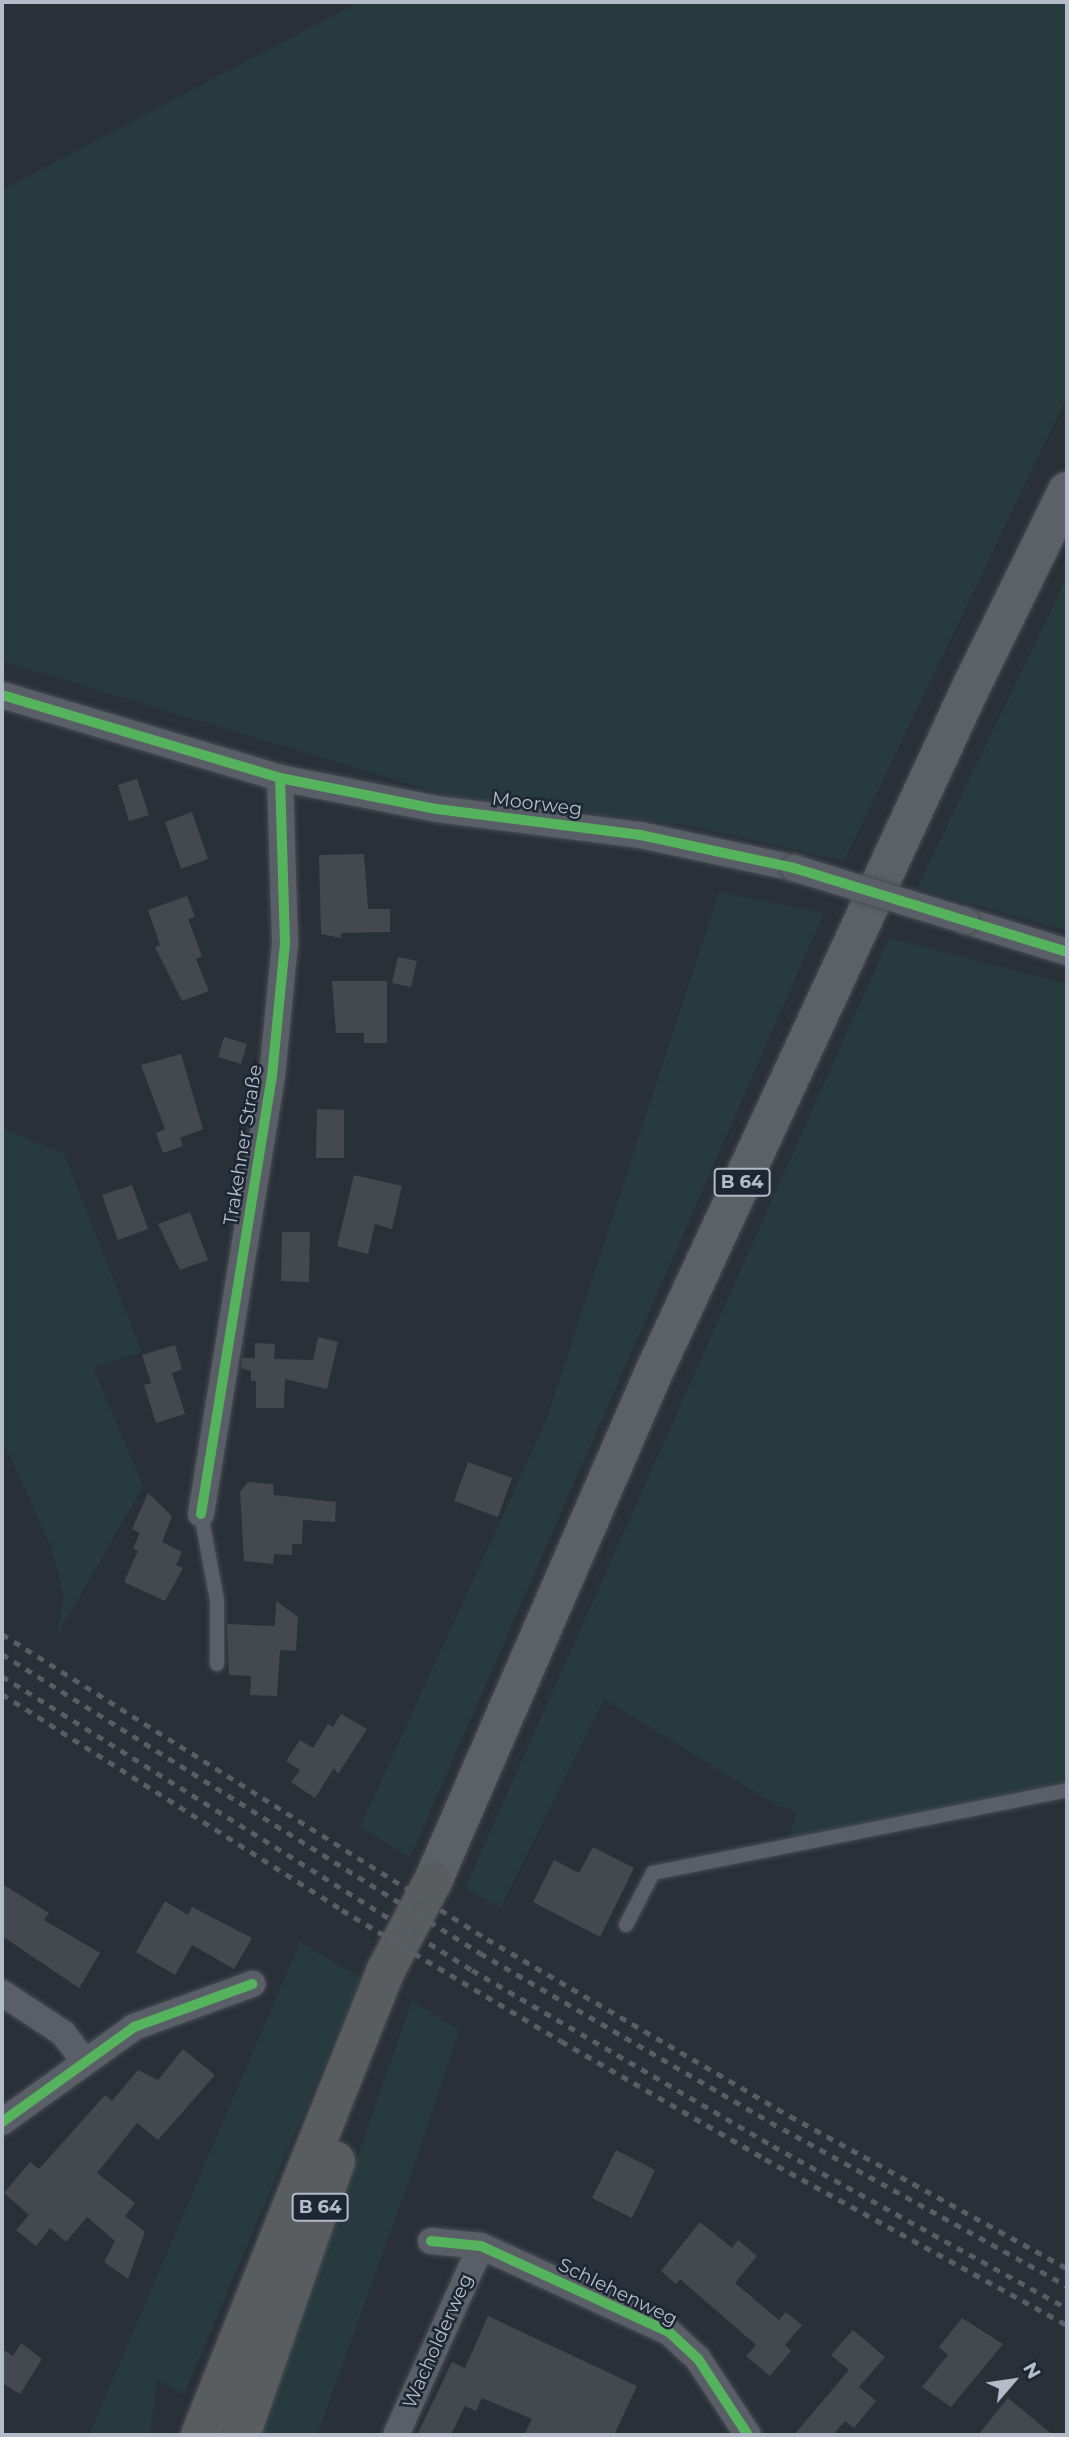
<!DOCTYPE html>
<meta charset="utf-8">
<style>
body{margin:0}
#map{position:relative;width:1069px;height:2437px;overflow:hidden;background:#2a3038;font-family:Montserrat,sans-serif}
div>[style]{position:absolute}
.green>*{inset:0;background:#273a3e}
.building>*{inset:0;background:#444950}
.roads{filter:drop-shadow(0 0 2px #484c53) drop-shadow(0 0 2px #484c53)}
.lane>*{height:14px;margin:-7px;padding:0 7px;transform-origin:7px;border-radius:7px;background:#5a5e66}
.street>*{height:26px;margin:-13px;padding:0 13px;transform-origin:13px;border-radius:13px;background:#5a5e66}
.primary>*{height:38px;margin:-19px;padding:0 19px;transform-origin:19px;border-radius:19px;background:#5c6168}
.highway>*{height:38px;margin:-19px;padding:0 19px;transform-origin:19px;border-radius:19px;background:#5a5d60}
.rail>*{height:5px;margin-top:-2.5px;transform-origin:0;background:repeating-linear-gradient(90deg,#595d64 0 7px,transparent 0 14px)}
.bridges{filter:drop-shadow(0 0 2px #484c53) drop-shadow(0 0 2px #484c53)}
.street-bridge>*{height:26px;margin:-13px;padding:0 13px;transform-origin:13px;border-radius:13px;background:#5a5e66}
.cycleway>*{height:10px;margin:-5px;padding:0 5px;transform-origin:5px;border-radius:5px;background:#56b35d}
span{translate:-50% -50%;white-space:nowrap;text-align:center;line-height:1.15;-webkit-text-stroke:5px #1d2633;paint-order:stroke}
.shield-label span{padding:2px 5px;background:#1d2633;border:2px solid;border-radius:5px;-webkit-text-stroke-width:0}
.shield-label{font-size:18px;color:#b4bcc9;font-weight:700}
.street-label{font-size:19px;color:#b4bcc9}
.frame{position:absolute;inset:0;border:4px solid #b4bcc9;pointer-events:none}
.north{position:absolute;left:978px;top:2346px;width:70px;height:70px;-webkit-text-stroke:5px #1d2633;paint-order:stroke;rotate:61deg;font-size:19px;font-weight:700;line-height:28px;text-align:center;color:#b4bcc9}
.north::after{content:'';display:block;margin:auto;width:24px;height:32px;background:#b4bcc9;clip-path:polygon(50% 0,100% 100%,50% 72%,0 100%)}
</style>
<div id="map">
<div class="green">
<i style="clip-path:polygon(359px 2px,1067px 2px,1067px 397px,844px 861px,693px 826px,446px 795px,2px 661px,2px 190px)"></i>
<i style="clip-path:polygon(1067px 577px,1067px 931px,917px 888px)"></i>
<i style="clip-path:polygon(719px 892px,824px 913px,410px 1857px,360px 1827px,546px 1421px)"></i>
<i style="clip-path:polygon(889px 938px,1067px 984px,1067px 1781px,788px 1843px,797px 1812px,776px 1805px,604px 1699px,500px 1908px,465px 1888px)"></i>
<i style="clip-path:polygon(2px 1128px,64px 1154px,142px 1352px,93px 1367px,143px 1486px,57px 1636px,64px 1597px,52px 1549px,2px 1438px)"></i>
<i style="clip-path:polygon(300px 1942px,361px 1978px,184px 2394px,157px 2380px,150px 2435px,89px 2435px)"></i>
<i style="clip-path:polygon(412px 2001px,459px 2030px,407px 2186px,317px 2435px,260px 2435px)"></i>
</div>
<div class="building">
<i style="clip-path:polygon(137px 779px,149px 815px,129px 821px,118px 785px)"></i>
<i style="clip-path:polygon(192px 812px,208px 859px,181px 869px,165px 822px)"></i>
<i style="clip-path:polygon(364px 854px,368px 909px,390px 909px,390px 932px,341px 933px,341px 938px,321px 934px,319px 855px)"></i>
<i style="clip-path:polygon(187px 896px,195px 917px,188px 919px,202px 956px,196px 959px,209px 991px,182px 1001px,155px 947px,160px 945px,148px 910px)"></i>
<i style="clip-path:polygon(398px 957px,417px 961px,411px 987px,392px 983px)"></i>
<i style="clip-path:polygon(332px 981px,387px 981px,387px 1043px,364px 1043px,364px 1033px,336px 1033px)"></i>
<i style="clip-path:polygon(224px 1037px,247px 1044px,241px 1064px,218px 1057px)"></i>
<i style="clip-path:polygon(181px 1054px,203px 1129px,180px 1138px,183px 1146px,163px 1153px,156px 1133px,165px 1129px,141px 1065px)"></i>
<i style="clip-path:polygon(317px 1109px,344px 1110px,344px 1158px,316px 1158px)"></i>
<i style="clip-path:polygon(354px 1175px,402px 1186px,392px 1229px,375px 1224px,368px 1254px,337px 1246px)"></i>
<i style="clip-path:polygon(132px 1185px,148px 1229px,118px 1240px,102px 1195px)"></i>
<i style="clip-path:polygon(190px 1212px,208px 1260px,180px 1270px,158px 1224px)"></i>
<i style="clip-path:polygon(282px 1232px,310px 1232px,309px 1282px,281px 1281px)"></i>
<i style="clip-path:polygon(318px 1337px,338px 1342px,327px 1389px,285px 1379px,284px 1408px,256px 1408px,256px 1381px,251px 1381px,251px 1371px,241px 1368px,242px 1358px,255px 1358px,255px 1343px,275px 1344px,274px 1359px,313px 1360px)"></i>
<i style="clip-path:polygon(175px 1345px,182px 1369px,172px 1373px,185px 1414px,156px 1423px,144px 1385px,151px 1383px,142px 1355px)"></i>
<i style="clip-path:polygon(468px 1462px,512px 1478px,498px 1517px,454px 1501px)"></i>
<i style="clip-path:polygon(248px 1482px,273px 1484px,274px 1495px,336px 1502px,335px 1522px,303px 1520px,302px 1544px,292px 1544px,292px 1555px,274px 1554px,273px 1564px,244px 1561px,240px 1492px)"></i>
<i style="clip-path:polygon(148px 1493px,172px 1516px,162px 1542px,182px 1552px,176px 1565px,183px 1568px,165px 1601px,124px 1582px,138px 1551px,133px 1548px,140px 1533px,132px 1529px)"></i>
<i style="clip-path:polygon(276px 1601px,298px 1617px,296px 1651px,280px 1650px,277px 1696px,250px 1695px,251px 1676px,229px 1675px,227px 1624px,275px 1626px)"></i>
<i style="clip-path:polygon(341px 1714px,367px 1729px,338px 1774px,334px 1768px,315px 1798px,291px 1782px,300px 1770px,286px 1761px,300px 1740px,313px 1748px,328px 1724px,333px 1727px)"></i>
<i style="clip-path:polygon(593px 1847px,634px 1868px,600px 1937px,533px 1902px,554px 1860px,579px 1873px)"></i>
<i style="clip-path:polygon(2px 1884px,49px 1913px,44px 1920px,100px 1953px,79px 1988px,2px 1936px)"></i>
<i style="clip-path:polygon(165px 1901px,188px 1915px,192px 1907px,252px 1938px,234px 1969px,192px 1945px,175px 1975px,136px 1952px)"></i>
<i style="clip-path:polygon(183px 2049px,215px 2075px,158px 2140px,137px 2123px,97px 2173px,135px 2203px,125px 2216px,145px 2232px,128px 2279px,104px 2262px,115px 2241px,87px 2217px,66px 2242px,50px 2228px,36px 2246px,16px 2230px,29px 2215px,4px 2193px,30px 2162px,39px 2169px,105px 2095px,112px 2101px,138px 2070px,158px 2080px)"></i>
<i style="clip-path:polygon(616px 2150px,655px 2170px,632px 2218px,592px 2198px)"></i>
<i style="clip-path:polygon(700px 2222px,732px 2248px,738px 2240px,757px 2256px,735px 2283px,779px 2320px,786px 2312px,802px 2325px,785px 2345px,791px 2351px,770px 2376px,746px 2356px,756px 2345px,680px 2279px,676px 2284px,661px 2271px)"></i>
<i style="clip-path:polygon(488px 2316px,637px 2386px,614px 2435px,524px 2435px,532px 2419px,482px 2398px,476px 2411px,465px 2406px,451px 2435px,417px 2435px,452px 2362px,465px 2368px)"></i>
<i style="clip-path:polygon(962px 2318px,1003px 2344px,951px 2407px,922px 2387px,948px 2355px,939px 2347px)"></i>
<i style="clip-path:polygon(853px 2330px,885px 2357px,859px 2387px,876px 2401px,854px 2428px,845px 2421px,833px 2435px,794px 2435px,849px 2370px,831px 2355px)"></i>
<i style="clip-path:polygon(21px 2343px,42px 2359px,20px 2394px,2px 2383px,2px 2349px,13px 2356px)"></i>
<i style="clip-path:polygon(1008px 2398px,1053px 2435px,978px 2435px)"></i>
</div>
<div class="roads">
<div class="lane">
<i style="left:201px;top:1514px;width:87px;rotate:79.5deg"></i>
<i style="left:217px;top:1600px;width:64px;rotate:90deg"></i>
<i style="left:626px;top:1925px;width:59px;rotate:-62.6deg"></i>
<i style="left:653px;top:1873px;width:422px;rotate:-11.3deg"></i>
</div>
<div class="street">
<i style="left:2px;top:695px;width:290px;rotate:16.6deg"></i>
<i style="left:280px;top:778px;width:160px;rotate:11.2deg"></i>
<i style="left:437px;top:809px;width:205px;rotate:7.3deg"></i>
<i style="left:640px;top:835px;width:157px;rotate:12.1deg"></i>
<i style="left:966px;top:921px;width:106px;rotate:17.1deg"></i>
<i style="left:201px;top:1514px;width:444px;rotate:-80.8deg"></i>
<i style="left:272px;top:1076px;width:133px;rotate:-84.4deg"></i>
<i style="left:285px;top:944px;width:166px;rotate:-91.7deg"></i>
<i style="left:2px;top:1993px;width:73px;rotate:33.3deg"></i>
<i style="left:63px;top:2033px;width:36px;rotate:53deg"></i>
<i style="left:2px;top:2122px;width:163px;rotate:-35.7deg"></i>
<i style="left:134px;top:2027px;width:126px;rotate:-20deg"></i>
<i style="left:431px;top:2241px;width:50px;rotate:5.7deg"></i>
<i style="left:481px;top:2246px;width:207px;rotate:24.6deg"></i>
<i style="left:669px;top:2332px;width:40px;rotate:43deg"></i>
<i style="left:698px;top:2359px;width:91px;rotate:56.7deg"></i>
<i style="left:396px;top:2435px;width:207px;rotate:-65.8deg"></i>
</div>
<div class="primary">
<i style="left:433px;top:1881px;width:553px;rotate:-66.54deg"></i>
<i style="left:653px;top:1374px;width:759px;rotate:-65.16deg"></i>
<i style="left:972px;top:685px;width:216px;rotate:-63.9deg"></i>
</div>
<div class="highway">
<i style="left:200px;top:2435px;width:501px;rotate:-68.2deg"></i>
<i style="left:386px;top:1970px;width:101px;rotate:-62.2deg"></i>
<i style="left:241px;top:2435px;width:290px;rotate:-70.9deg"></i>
</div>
</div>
<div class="rail">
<i style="left:2px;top:1634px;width:573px;rotate:32.16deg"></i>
<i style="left:487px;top:1939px;width:351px;rotate:30.3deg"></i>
<i style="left:790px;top:2116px;width:316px;rotate:28.8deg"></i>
<i style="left:2px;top:1654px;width:564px;rotate:32.03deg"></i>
<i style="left:480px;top:1953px;width:350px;rotate:30.2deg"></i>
<i style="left:783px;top:2129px;width:325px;rotate:28.9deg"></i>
<i style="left:2px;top:1676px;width:554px;rotate:32.03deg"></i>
<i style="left:472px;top:1970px;width:349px;rotate:30.3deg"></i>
<i style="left:773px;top:2146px;width:336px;rotate:28.9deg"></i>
<i style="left:2px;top:1694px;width:403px;rotate:32.4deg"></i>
<i style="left:342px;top:1910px;width:255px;rotate:30.9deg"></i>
<i style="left:561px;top:2041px;width:236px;rotate:30deg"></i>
<i style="left:765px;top:2159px;width:345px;rotate:28.8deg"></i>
</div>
<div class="bridges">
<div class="street-bridge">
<i style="left:794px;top:868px;width:180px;rotate:17.1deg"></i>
</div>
</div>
<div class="cycleway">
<i style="left:2px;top:695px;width:290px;rotate:16.6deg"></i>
<i style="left:280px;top:778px;width:160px;rotate:11.2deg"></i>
<i style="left:437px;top:809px;width:205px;rotate:7.3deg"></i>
<i style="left:640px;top:835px;width:157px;rotate:12.1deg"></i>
<i style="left:794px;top:868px;width:286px;rotate:17.1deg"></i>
<i style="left:201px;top:1514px;width:444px;rotate:-80.8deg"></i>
<i style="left:272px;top:1076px;width:133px;rotate:-84.4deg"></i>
<i style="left:285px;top:944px;width:166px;rotate:-91.7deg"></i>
<i style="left:2px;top:2122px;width:163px;rotate:-35.7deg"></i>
<i style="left:134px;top:2027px;width:126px;rotate:-20deg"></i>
<i style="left:431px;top:2241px;width:50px;rotate:5.7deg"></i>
<i style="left:481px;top:2246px;width:207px;rotate:24.6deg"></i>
<i style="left:669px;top:2332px;width:40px;rotate:43deg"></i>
<i style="left:698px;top:2359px;width:91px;rotate:56.7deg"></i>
</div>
<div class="shield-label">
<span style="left:742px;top:1182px">B 64</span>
<span style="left:320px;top:2207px">B 64</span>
</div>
<div class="street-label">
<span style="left:537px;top:804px;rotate:7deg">Moorweg</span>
<span style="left:243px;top:1145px;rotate:-81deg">Trakehner Straße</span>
<span style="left:618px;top:2292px;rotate:26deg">Schlehenweg</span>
<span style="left:438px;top:2341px;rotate:-66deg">Wacholderweg</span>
</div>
<div class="frame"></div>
<div class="north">N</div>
</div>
